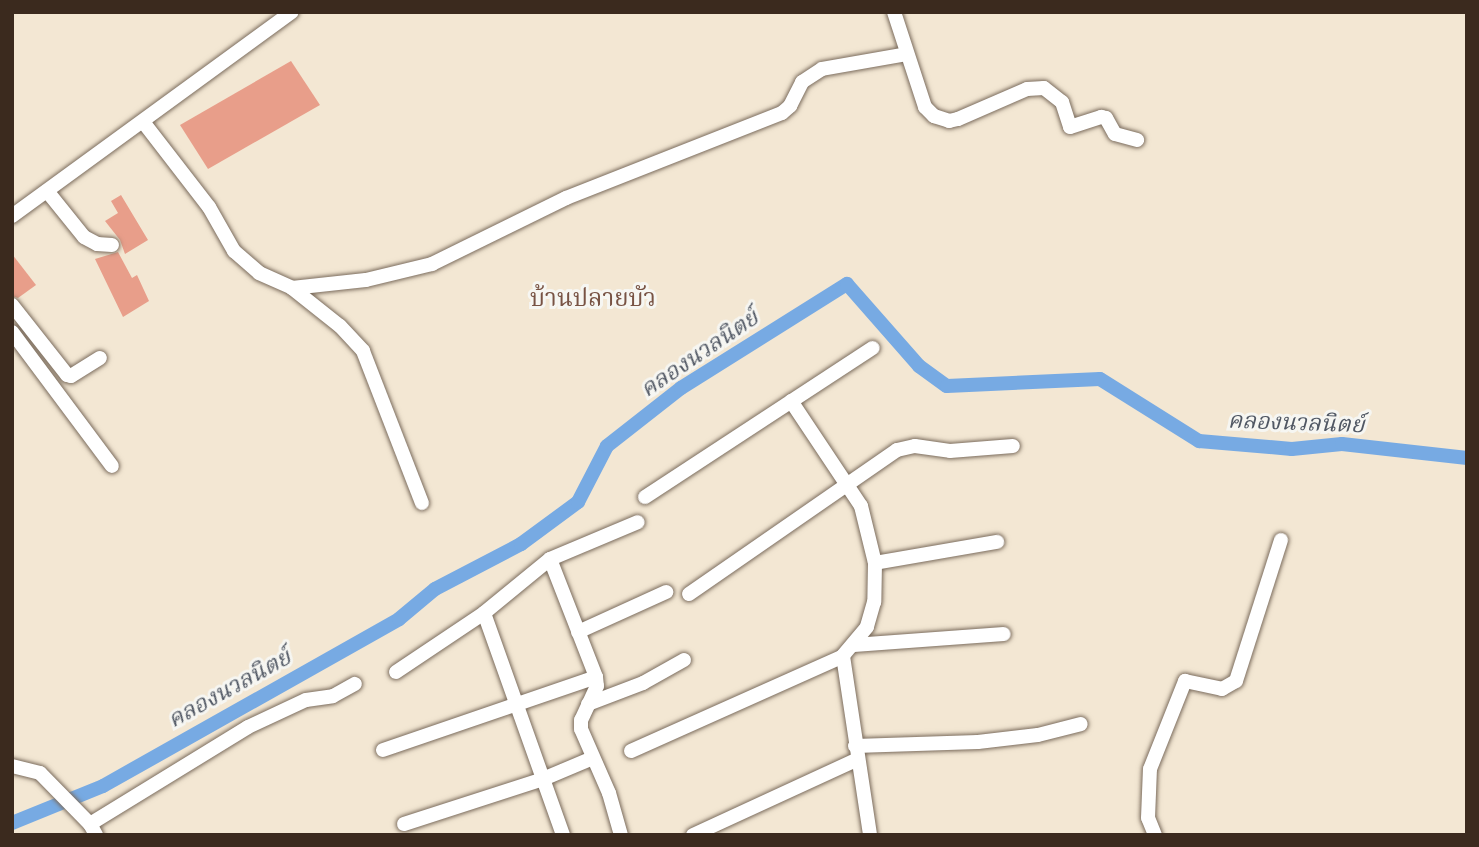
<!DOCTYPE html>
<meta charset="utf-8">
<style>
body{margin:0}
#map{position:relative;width:1479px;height:847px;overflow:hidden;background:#f3e7d3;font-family:"Libre Caslon Text","Noto Serif Thai",serif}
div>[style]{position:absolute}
.canal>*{height:14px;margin:-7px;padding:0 7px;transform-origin:7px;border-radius:7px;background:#77aae3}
.building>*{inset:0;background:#e89e8a}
.roads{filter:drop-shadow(0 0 2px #7b6c5d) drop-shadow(0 0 2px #7b6c5d)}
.minor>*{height:14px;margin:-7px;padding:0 7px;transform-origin:7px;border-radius:7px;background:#fff}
span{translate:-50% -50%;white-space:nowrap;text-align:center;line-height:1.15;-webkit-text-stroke:6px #f6f6f2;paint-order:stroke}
.water-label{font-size:23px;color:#505763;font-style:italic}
.quarter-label{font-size:24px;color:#785344}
.frame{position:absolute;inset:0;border:14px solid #3b2a1e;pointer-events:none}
</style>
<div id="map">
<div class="canal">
<i style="left:12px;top:823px;width:98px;rotate:-22.1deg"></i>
<i style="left:103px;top:786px;width:340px;rotate:-29.4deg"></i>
<i style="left:399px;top:619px;width:47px;rotate:-39.8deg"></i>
<i style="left:435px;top:589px;width:97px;rotate:-27.6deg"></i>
<i style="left:521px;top:544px;width:71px;rotate:-36.4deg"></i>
<i style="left:578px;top:502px;width:63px;rotate:-62.6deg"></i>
<i style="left:607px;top:446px;width:94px;rotate:-38.1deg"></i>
<i style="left:681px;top:388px;width:196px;rotate:-32.1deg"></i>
<i style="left:847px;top:284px;width:109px;rotate:48.7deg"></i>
<i style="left:919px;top:366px;width:34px;rotate:36deg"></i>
<i style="left:947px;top:386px;width:153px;rotate:-2.6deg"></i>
<i style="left:1100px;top:379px;width:117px;rotate:32.1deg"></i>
<i style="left:1199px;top:441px;width:93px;rotate:4.9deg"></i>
<i style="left:1292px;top:449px;width:50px;rotate:-5.7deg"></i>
<i style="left:1342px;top:444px;width:126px;rotate:6.4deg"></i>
</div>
<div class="building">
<i style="clip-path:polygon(291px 61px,320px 105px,208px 169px,180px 125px)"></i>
<i style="clip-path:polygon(121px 195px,148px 240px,125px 254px,120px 240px,105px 221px,118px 213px,111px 201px)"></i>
<i style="clip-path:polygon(118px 252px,132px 278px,137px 275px,149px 301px,123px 317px,95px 259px)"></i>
<i style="clip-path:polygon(12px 254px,36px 285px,18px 298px,12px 296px)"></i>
</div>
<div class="roads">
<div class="minor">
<i style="left:894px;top:12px;width:100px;rotate:71.9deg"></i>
<i style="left:925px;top:107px;width:13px;rotate:45deg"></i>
<i style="left:934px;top:116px;width:16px;rotate:18deg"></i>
<i style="left:949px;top:121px;width:9px;rotate:-13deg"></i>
<i style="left:958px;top:119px;width:75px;rotate:-23.5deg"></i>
<i style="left:1027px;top:89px;width:17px;rotate:-3deg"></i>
<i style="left:1044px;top:88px;width:23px;rotate:38deg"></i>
<i style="left:1062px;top:102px;width:26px;rotate:72deg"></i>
<i style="left:1070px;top:127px;width:33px;rotate:-18deg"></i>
<i style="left:1101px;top:117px;width:5px;rotate:11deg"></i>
<i style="left:1106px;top:118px;width:18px;rotate:61deg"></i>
<i style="left:1115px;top:134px;width:23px;rotate:15deg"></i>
<i style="left:144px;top:123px;width:106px;rotate:52.3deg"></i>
<i style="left:209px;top:207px;width:51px;rotate:60.4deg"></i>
<i style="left:234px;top:251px;width:33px;rotate:41deg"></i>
<i style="left:259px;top:273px;width:36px;rotate:24deg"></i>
<i style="left:292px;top:288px;width:74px;rotate:-6.2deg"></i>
<i style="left:366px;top:280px;width:68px;rotate:-13.6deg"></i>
<i style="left:432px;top:264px;width:149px;rotate:-26.2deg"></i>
<i style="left:566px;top:198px;width:232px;rotate:-21.5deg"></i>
<i style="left:782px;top:113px;width:11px;rotate:-41deg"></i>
<i style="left:790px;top:106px;width:27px;rotate:-63deg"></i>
<i style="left:802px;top:82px;width:24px;rotate:-33deg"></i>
<i style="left:822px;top:69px;width:86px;rotate:-10deg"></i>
<i style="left:47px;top:191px;width:59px;rotate:51.2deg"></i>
<i style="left:84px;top:237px;width:15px;rotate:28deg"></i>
<i style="left:97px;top:244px;width:15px;rotate:4deg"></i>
<i style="left:12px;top:216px;width:346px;rotate:-36.1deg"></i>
<i style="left:292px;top:288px;width:61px;rotate:38.4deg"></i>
<i style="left:340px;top:326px;width:34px;rotate:47deg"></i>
<i style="left:363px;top:351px;width:163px;rotate:68.8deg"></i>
<i style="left:12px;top:305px;width:89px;rotate:51.8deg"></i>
<i style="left:67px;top:375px;width:4px;rotate:14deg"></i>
<i style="left:71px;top:376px;width:34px;rotate:-32deg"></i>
<i style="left:12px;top:332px;width:167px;rotate:53.3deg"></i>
<i style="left:791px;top:401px;width:126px;rotate:56.3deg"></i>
<i style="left:861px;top:506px;width:59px;rotate:76.2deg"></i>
<i style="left:875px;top:563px;width:39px;rotate:91deg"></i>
<i style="left:874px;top:602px;width:26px;rotate:106deg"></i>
<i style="left:867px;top:627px;width:38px;rotate:130deg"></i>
<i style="left:843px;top:656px;width:181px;rotate:81.4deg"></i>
<i style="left:645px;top:497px;width:272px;rotate:-33.2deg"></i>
<i style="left:550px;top:559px;width:127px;rotate:68.7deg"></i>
<i style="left:596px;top:677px;width:9px;rotate:84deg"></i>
<i style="left:597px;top:686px;width:38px;rotate:115deg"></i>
<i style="left:581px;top:720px;width:9px;rotate:90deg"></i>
<i style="left:581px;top:729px;width:70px;rotate:66.4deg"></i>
<i style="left:609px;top:793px;width:44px;rotate:74.1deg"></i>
<i style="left:875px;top:563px;width:124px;rotate:-9.8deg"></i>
<i style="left:689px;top:594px;width:253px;rotate:-34.7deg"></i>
<i style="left:897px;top:450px;width:18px;rotate:-13deg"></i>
<i style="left:915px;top:446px;width:35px;rotate:8deg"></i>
<i style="left:950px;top:451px;width:63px;rotate:-4.5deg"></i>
<i style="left:484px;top:613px;width:236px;rotate:70.4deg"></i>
<i style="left:578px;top:632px;width:97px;rotate:-24.4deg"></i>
<i style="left:854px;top:645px;width:150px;rotate:-4.2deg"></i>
<i style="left:396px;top:672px;width:106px;rotate:-33.8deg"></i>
<i style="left:484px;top:613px;width:85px;rotate:-39.3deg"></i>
<i style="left:550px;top:559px;width:95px;rotate:-22.8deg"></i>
<i style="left:588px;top:704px;width:59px;rotate:-20.9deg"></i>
<i style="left:643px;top:683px;width:47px;rotate:-29.3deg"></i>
<i style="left:855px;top:746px;width:123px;rotate:-1.9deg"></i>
<i style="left:978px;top:742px;width:60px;rotate:-6.7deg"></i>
<i style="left:1038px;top:735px;width:44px;rotate:-14.3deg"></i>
<i style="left:383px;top:750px;width:225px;rotate:-18.9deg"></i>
<i style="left:631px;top:751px;width:232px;rotate:-24.1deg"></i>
<i style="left:12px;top:766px;width:29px;rotate:14deg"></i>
<i style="left:40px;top:773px;width:71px;rotate:45.6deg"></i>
<i style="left:90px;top:824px;width:13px;rotate:61deg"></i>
<i style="left:90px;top:824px;width:185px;rotate:-31.5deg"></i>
<i style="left:248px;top:727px;width:64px;rotate:-25deg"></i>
<i style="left:306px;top:700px;width:27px;rotate:-8deg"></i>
<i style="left:333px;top:696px;width:25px;rotate:-29deg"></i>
<i style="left:404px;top:824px;width:146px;rotate:-17.9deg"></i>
<i style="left:543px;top:779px;width:54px;rotate:-22.8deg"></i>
<i style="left:693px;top:835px;width:179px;rotate:-24.7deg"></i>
<i style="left:1155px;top:835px;width:18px;rotate:-112deg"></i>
<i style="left:1148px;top:818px;width:49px;rotate:-87.7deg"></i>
<i style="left:1150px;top:769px;width:95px;rotate:-68.3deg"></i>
<i style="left:1185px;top:681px;width:38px;rotate:12deg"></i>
<i style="left:1222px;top:689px;width:16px;rotate:-30deg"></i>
<i style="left:1236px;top:681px;width:148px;rotate:-72.3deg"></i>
</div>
</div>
<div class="water-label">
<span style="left:699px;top:353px;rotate:-34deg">คลองนวลนิตย์</span>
<span style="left:1296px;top:422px;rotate:2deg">คลองนวลนิตย์</span>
<span style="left:229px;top:688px;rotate:-29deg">คลองนวลนิตย์</span>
</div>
<div class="quarter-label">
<span style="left:593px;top:298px">บ้านปลายบัว</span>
</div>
<div class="frame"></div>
</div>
